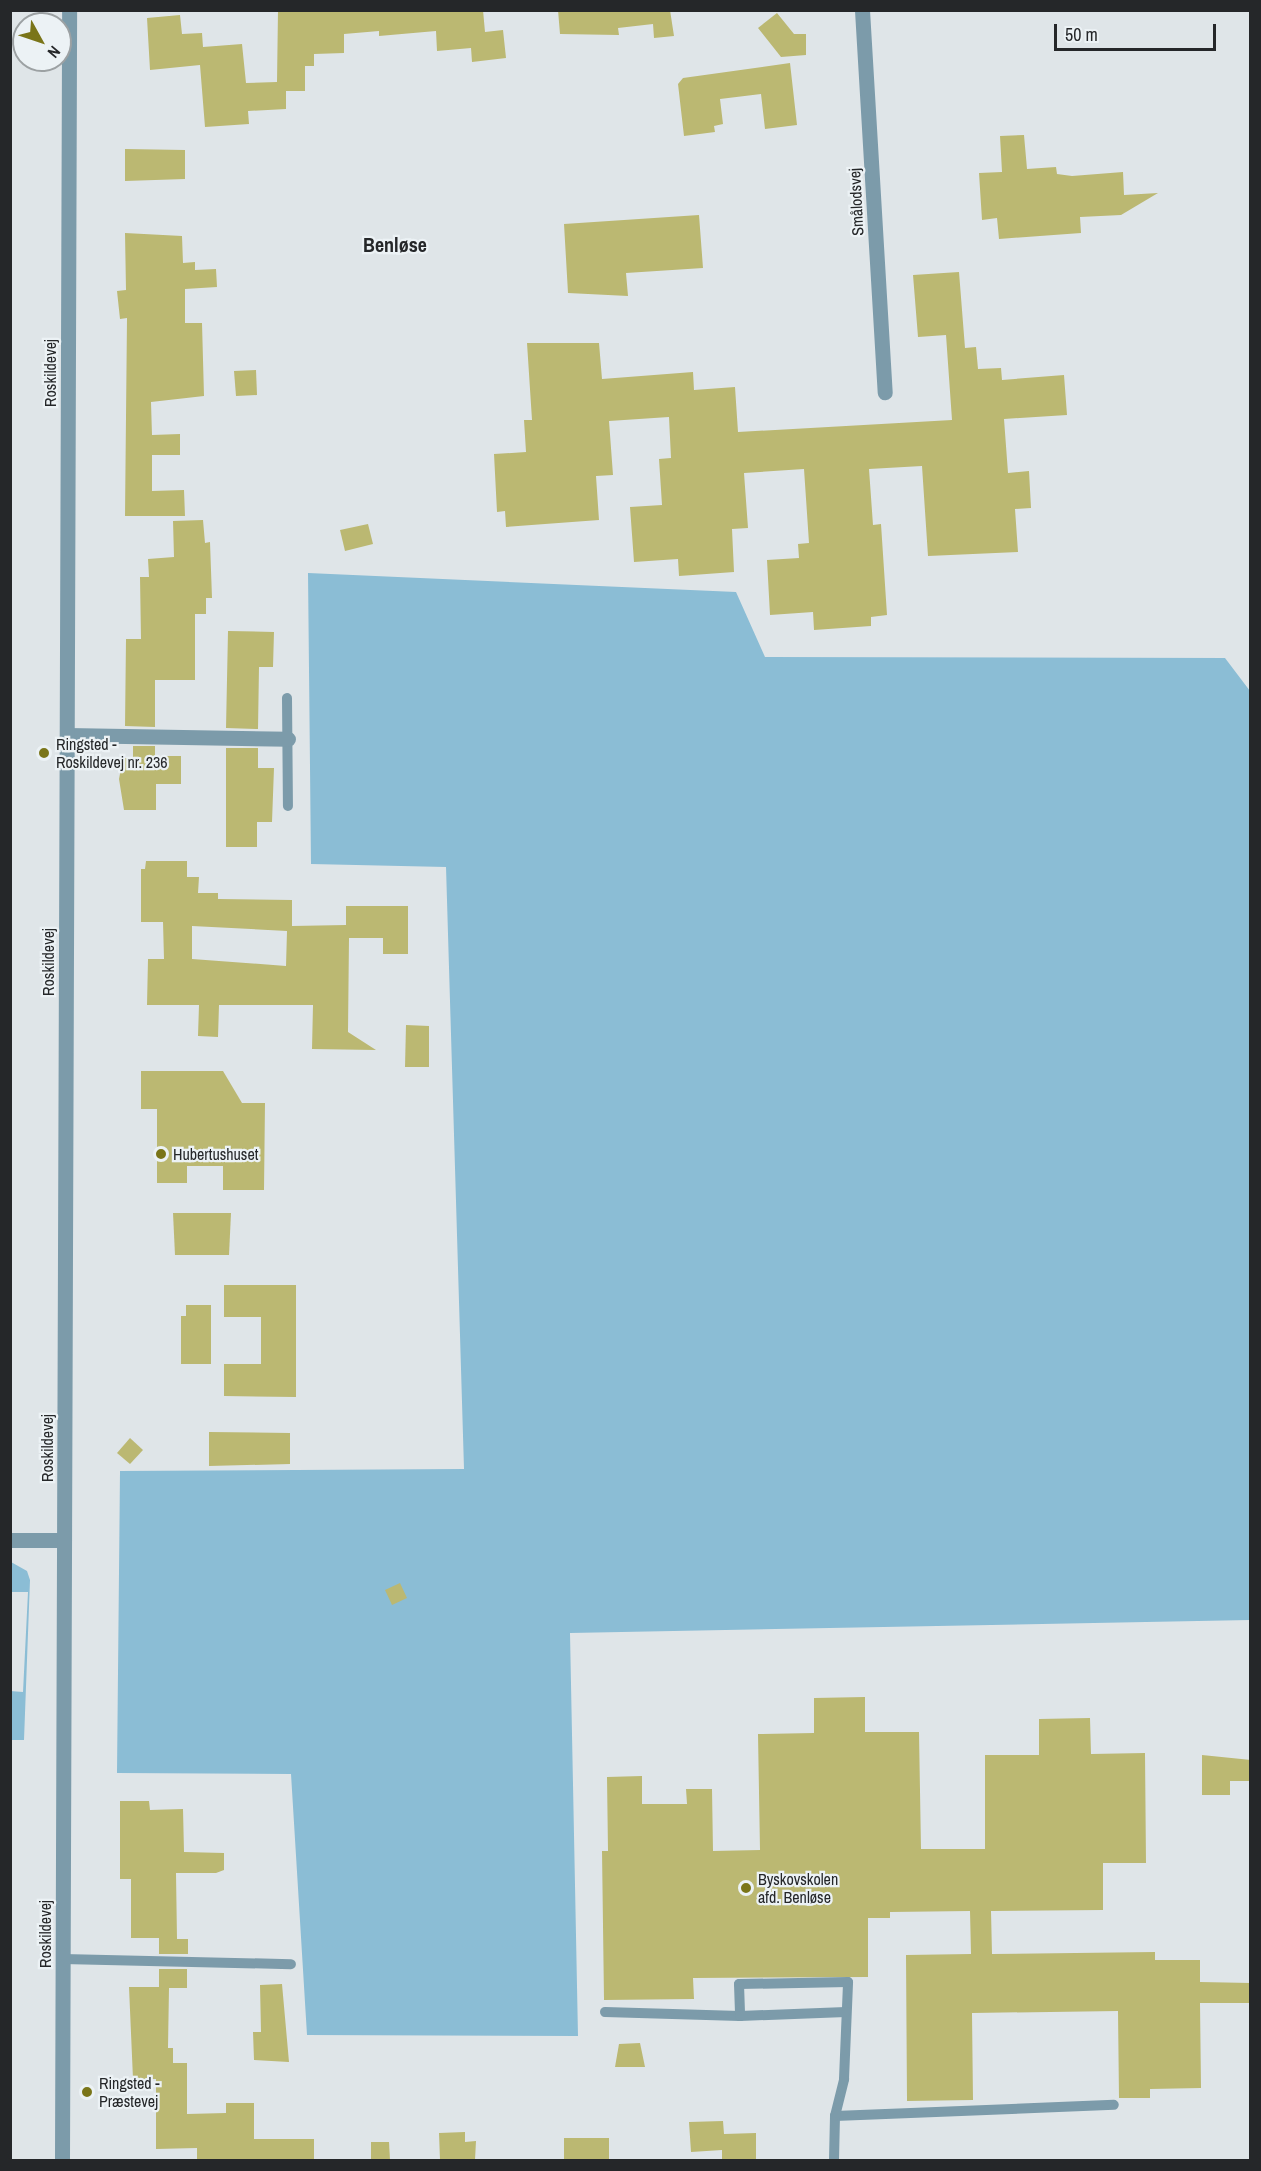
<!DOCTYPE html>
<meta charset="utf-8">
<style>
body{margin:0}
#map{position:relative;width:1261px;height:2171px;overflow:hidden;background:#dfe5e8;font-family:"Archivo Narrow",sans-serif}
div>[style]{position:absolute}
.green>*{inset:0;background:#8bbdd5}
.building>*{inset:0;background:#bbb872}
.service>*{height:10px;margin:-5px;padding:0 5px;transform-origin:5px;border-radius:5px;background:#7c9baa}
.minor>*{height:15px;margin:-7.5px;padding:0 7.5px;transform-origin:7.5px;border-radius:7.5px;background:#7c9baa}
.tertiary>*{height:15px;margin:-7.5px;padding:0 7.5px;transform-origin:7.5px;border-radius:7.5px;background:#7c9baa}
.dots>*{width:16px;height:16px;translate:-50% -50%;box-sizing:border-box;border:3px solid #ecf2f5;border-radius:50%}
span{translate:-50% -50%;white-space:nowrap;text-align:center;line-height:1.15;-webkit-text-stroke:4.5px #ecf2f5;paint-order:stroke}
.street-label{font-size:16px;color:#252729}
.poi-label{font-size:16px;color:#252729}
.left{translate:0 -50%;text-align:left}
.quarter-label{font-size:20px;color:#252729;font-weight:700}
.frame{position:absolute;inset:0;border:12px solid #252729;pointer-events:none}
.north{position:absolute;left:12px;top:12px;width:60px;height:60px;box-sizing:border-box;background:#ecf2f5;border:2px solid #9ca1a3;border-radius:50%;rotate:130deg;font-size:16px;font-weight:700;line-height:24px;text-align:center;color:#252729}
.north::after{content:'';display:block;margin:auto;width:21px;height:27px;background:#7a7519;clip-path:polygon(50% 0,100% 100%,50% 72%,0 100%)}
.scale{position:absolute;left:1054px;top:24px;width:162px;height:27px;box-sizing:border-box;border:3px solid #252729;border-top:0;padding-left:8px;font-size:18px;line-height:21px;white-space:nowrap;color:#252729;-webkit-text-stroke:4px #ecf2f5;paint-order:stroke}
</style>
<div id="map">
<div class="green">
<i style="clip-path:polygon(308px 573px,736px 592px,765px 657px,1225px 658px,1250px 691px,1250px 1620px,570px 1633px,578px 2036px,307px 2035px,291px 1774px,117px 1773px,120px 1471px,464px 1469px,446px 867px,311px 864px)"></i>
<i style="clip-path:polygon(11px 1562px,27px 1571px,30px 1580px,24px 1740px,11px 1740px,10px 1691px,23px 1692px,28px 1592px,11px 1592px)"></i>
</div>
<div class="building">
<i style="clip-path:polygon(278px 10px,483px 10px,485px 32px,503px 30px,506px 58px,472px 62px,471px 48px,437px 51px,436px 31px,379px 36px,379px 31px,344px 34px,344px 53px,314px 54px,314px 66px,305px 66px,305px 91px,286px 91px,286px 109px,248px 111px,249px 124px,205px 127px,200px 65px,150px 70px,147px 18px,180px 15px,182px 34px,202px 33px,203px 47px,242px 44px,246px 83px,277px 82px)"></i>
<i style="clip-path:polygon(558px 10px,670px 10px,674px 36px,654px 38px,653px 24px,618px 28px,619px 35px,560px 34px)"></i>
<i style="clip-path:polygon(777px 13px,794px 34px,806px 34px,806px 55px,781px 57px,758px 28px)"></i>
<i style="clip-path:polygon(790px 63px,797px 125px,765px 129px,761px 94px,720px 99px,723px 124px,714px 126px,715px 132px,684px 136px,678px 84px,683px 78px)"></i>
<i style="clip-path:polygon(1024px 135px,1027px 169px,1056px 167px,1057px 174px,1072px 176px,1123px 172px,1124px 195px,1158px 193px,1121px 215px,1080px 217px,1081px 233px,999px 239px,997px 218px,982px 220px,979px 173px,1002px 172px,1000px 136px)"></i>
<i style="clip-path:polygon(125px 149px,185px 150px,185px 179px,125px 181px)"></i>
<i style="clip-path:polygon(699px 215px,703px 268px,626px 273px,628px 296px,568px 293px,564px 224px)"></i>
<i style="clip-path:polygon(125px 233px,182px 236px,183px 263px,195px 262px,195px 270px,216px 269px,217px 287px,185px 289px,185px 323px,202px 323px,204px 396px,151px 402px,152px 435px,180px 434px,180px 455px,152px 455px,152px 491px,184px 490px,185px 516px,125px 516px,127px 318px,120px 319px,117px 291px,126px 290px)"></i>
<i style="clip-path:polygon(959px 272px,965px 348px,976px 347px,978px 369px,1001px 368px,1002px 380px,1064px 375px,1067px 415px,1004px 419px,1008px 473px,1029px 471px,1031px 508px,1015px 509px,1018px 552px,928px 556px,922px 466px,869px 469px,873px 525px,881px 524px,887px 615px,871px 617px,871px 626px,814px 630px,813px 612px,770px 615px,767px 560px,799px 558px,798px 544px,809px 543px,804px 469px,744px 473px,748px 528px,732px 529px,734px 572px,679px 576px,678px 559px,634px 562px,630px 507px,662px 505px,659px 459px,671px 458px,669px 417px,609px 421px,613px 475px,596px 476px,599px 520px,506px 527px,505px 511px,497px 512px,494px 454px,526px 452px,524px 420px,532px 420px,527px 343px,599px 343px,602px 379px,693px 372px,694px 390px,735px 387px,738px 432px,952px 420px,946px 335px,918px 337px,913px 275px)"></i>
<i style="clip-path:polygon(256px 370px,257px 395px,236px 396px,234px 371px)"></i>
<i style="clip-path:polygon(203px 520px,205px 543px,210px 542px,212px 598px,206px 598px,206px 614px,195px 614px,195px 680px,155px 680px,155px 727px,125px 726px,126px 639px,141px 639px,140px 577px,149px 577px,148px 559px,174px 557px,173px 521px)"></i>
<i style="clip-path:polygon(368px 524px,373px 544px,345px 551px,340px 530px)"></i>
<i style="clip-path:polygon(228px 631px,274px 632px,273px 667px,259px 667px,258px 729px,226px 728px)"></i>
<i style="clip-path:polygon(133px 746px,155px 746px,155px 756px,181px 756px,181px 784px,156px 784px,156px 810px,124px 810px,119px 779px,123px 758px,133px 758px)"></i>
<i style="clip-path:polygon(226px 748px,258px 748px,258px 768px,274px 768px,272px 822px,257px 822px,257px 847px,226px 847px)"></i>
<i style="clip-path:polygon(evenodd,146px 861px,187px 861px,187px 877px,199px 877px,198px 893px,218px 893px,218px 899px,292px 900px,292px 926px,346px 925px,346px 906px,408px 906px,408px 954px,383px 954px,383px 938px,349px 938px,348px 1032px,376px 1050px,312px 1049px,313px 1005px,219px 1005px,218px 1037px,198px 1036px,199px 1005px,147px 1005px,148px 959px,164px 959px,163px 922px,141px 922px,141px 869px,145px 869px,146px 861px,192px 926px,287px 931px,286px 966px,192px 959px,192px 926px)"></i>
<i style="clip-path:polygon(406px 1025px,429px 1026px,429px 1067px,405px 1067px)"></i>
<i style="clip-path:polygon(141px 1071px,223px 1071px,242px 1103px,265px 1103px,264px 1190px,223px 1190px,223px 1166px,187px 1166px,187px 1183px,157px 1183px,157px 1109px,141px 1109px)"></i>
<i style="clip-path:polygon(173px 1213px,231px 1213px,229px 1255px,175px 1255px)"></i>
<i style="clip-path:polygon(224px 1285px,296px 1285px,296px 1397px,224px 1396px,224px 1364px,261px 1364px,261px 1317px,224px 1317px)"></i>
<i style="clip-path:polygon(186px 1305px,211px 1305px,211px 1364px,181px 1364px,181px 1316px,186px 1316px)"></i>
<i style="clip-path:polygon(209px 1432px,290px 1433px,290px 1464px,209px 1466px)"></i>
<i style="clip-path:polygon(130px 1438px,143px 1450px,130px 1464px,117px 1453px)"></i>
<i style="clip-path:polygon(400px 1583px,407px 1598px,392px 1605px,385px 1590px)"></i>
<i style="clip-path:polygon(865px 1697px,865px 1732px,919px 1732px,921px 1849px,985px 1849px,985px 1755px,1039px 1755px,1039px 1719px,1090px 1718px,1091px 1754px,1145px 1753px,1146px 1863px,1103px 1863px,1103px 1910px,991px 1911px,992px 1954px,1155px 1952px,1155px 1960px,1200px 1960px,1200px 1982px,1251px 1983px,1251px 2003px,1200px 2003px,1201px 2088px,1150px 2089px,1150px 2098px,1119px 2098px,1118px 2011px,972px 2013px,973px 2100px,907px 2101px,906px 1955px,971px 1954px,970px 1911px,890px 1912px,890px 1918px,868px 1918px,868px 1977px,693px 1978px,694px 1999px,604px 2000px,602px 1851px,608px 1851px,607px 1777px,642px 1776px,642px 1804px,687px 1804px,686px 1789px,712px 1789px,713px 1851px,760px 1850px,758px 1734px,814px 1733px,814px 1698px)"></i>
<i style="clip-path:polygon(1202px 1755px,1251px 1760px,1251px 1781px,1230px 1781px,1230px 1795px,1202px 1795px)"></i>
<i style="clip-path:polygon(120px 1801px,149px 1801px,150px 1810px,183px 1809px,184px 1852px,224px 1853px,224px 1870px,216px 1873px,176px 1873px,177px 1939px,188px 1939px,188px 1954px,159px 1954px,159px 1938px,131px 1938px,131px 1879px,120px 1879px)"></i>
<i style="clip-path:polygon(159px 1969px,187px 1969px,187px 1988px,169px 1988px,168px 2048px,173px 2048px,173px 2063px,187px 2063px,187px 2114px,226px 2113px,226px 2103px,254px 2103px,254px 2139px,314px 2139px,314px 2160px,197px 2160px,197px 2148px,156px 2149px,156px 2079px,133px 2079px,129px 1987px,159px 1987px)"></i>
<i style="clip-path:polygon(282px 1984px,289px 2062px,254px 2060px,253px 2032px,261px 2032px,260px 1985px)"></i>
<i style="clip-path:polygon(640px 2043px,645px 2067px,615px 2067px,619px 2044px)"></i>
<i style="clip-path:polygon(723px 2121px,724px 2134px,756px 2133px,756px 2160px,722px 2160px,722px 2150px,691px 2152px,689px 2122px)"></i>
<i style="clip-path:polygon(465px 2132px,465px 2142px,476px 2141px,475px 2160px,440px 2160px,439px 2133px)"></i>
<i style="clip-path:polygon(564px 2138px,609px 2138px,609px 2160px,564px 2160px)"></i>
<i style="clip-path:polygon(371px 2142px,389px 2142px,390px 2160px,371px 2160px)"></i>
</div>
<div class="service">
<i style="left:287px;top:698px;width:108px;rotate:89.5deg"></i>
<i style="left:63px;top:1959px;width:228px;rotate:1.3deg"></i>
<i style="left:605px;top:2012px;width:135px;rotate:1.7deg"></i>
<i style="left:835px;top:2116px;width:279px;rotate:-2.3deg"></i>
<i style="left:834px;top:2160px;width:44px;rotate:-88.7deg"></i>
<i style="left:835px;top:2116px;width:38px;rotate:-76deg"></i>
<i style="left:844px;top:2079px;width:97px;rotate:-87.6deg"></i>
<i style="left:848px;top:1982px;width:109px;rotate:178.9deg"></i>
<i style="left:739px;top:1984px;width:32px;rotate:88deg"></i>
<i style="left:740px;top:2016px;width:106px;rotate:-2.2deg"></i>
</div>
<div class="minor">
<i style="left:862px;top:10px;width:383px;rotate:86.6deg"></i>
<i style="left:67px;top:735px;width:221px;rotate:1deg"></i>
<i style="left:10px;top:1540px;width:54px"></i>
</div>
<div class="tertiary">
<i style="left:62px;top:2160px;width:2150px;rotate:-89.81deg"></i>
</div>
<div class="dots">
<i style="left:44px;top:753px;background:#7a7519"></i>
<i style="left:161px;top:1154px;background:#7a7519"></i>
<i style="left:746px;top:1888px;background:#7a7519"></i>
<i style="left:87px;top:2092px;background:#7a7519"></i>
</div>
<div class="street-label">
<span style="left:856px;top:202px;rotate:-93deg">Smålodsvej</span>
<span style="left:50px;top:373px;rotate:-90deg">Roskildevej</span>
<span style="left:48px;top:962px;rotate:-90deg">Roskildevej</span>
<span style="left:47px;top:1448px;rotate:-90deg">Roskildevej</span>
<span style="left:45px;top:1934px;rotate:-90deg">Roskildevej</span>
</div>
<div class="poi-label">
<span class="left" style="left:56px;top:753px">Ringsted -<br>Roskildevej nr. 236</span>
<span class="left" style="left:173px;top:1154px">Hubertushuset</span>
<span class="left" style="left:758px;top:1888px">Byskovskolen<br>afd. Benløse</span>
<span class="left" style="left:99px;top:2092px">Ringsted -<br>Præstevej</span>
</div>
<div class="quarter-label">
<span style="left:395px;top:244px">Benløse</span>
</div>
<div class="frame"></div>
<div class="north">N</div>
<div class="scale">50 m</div>
</div>
